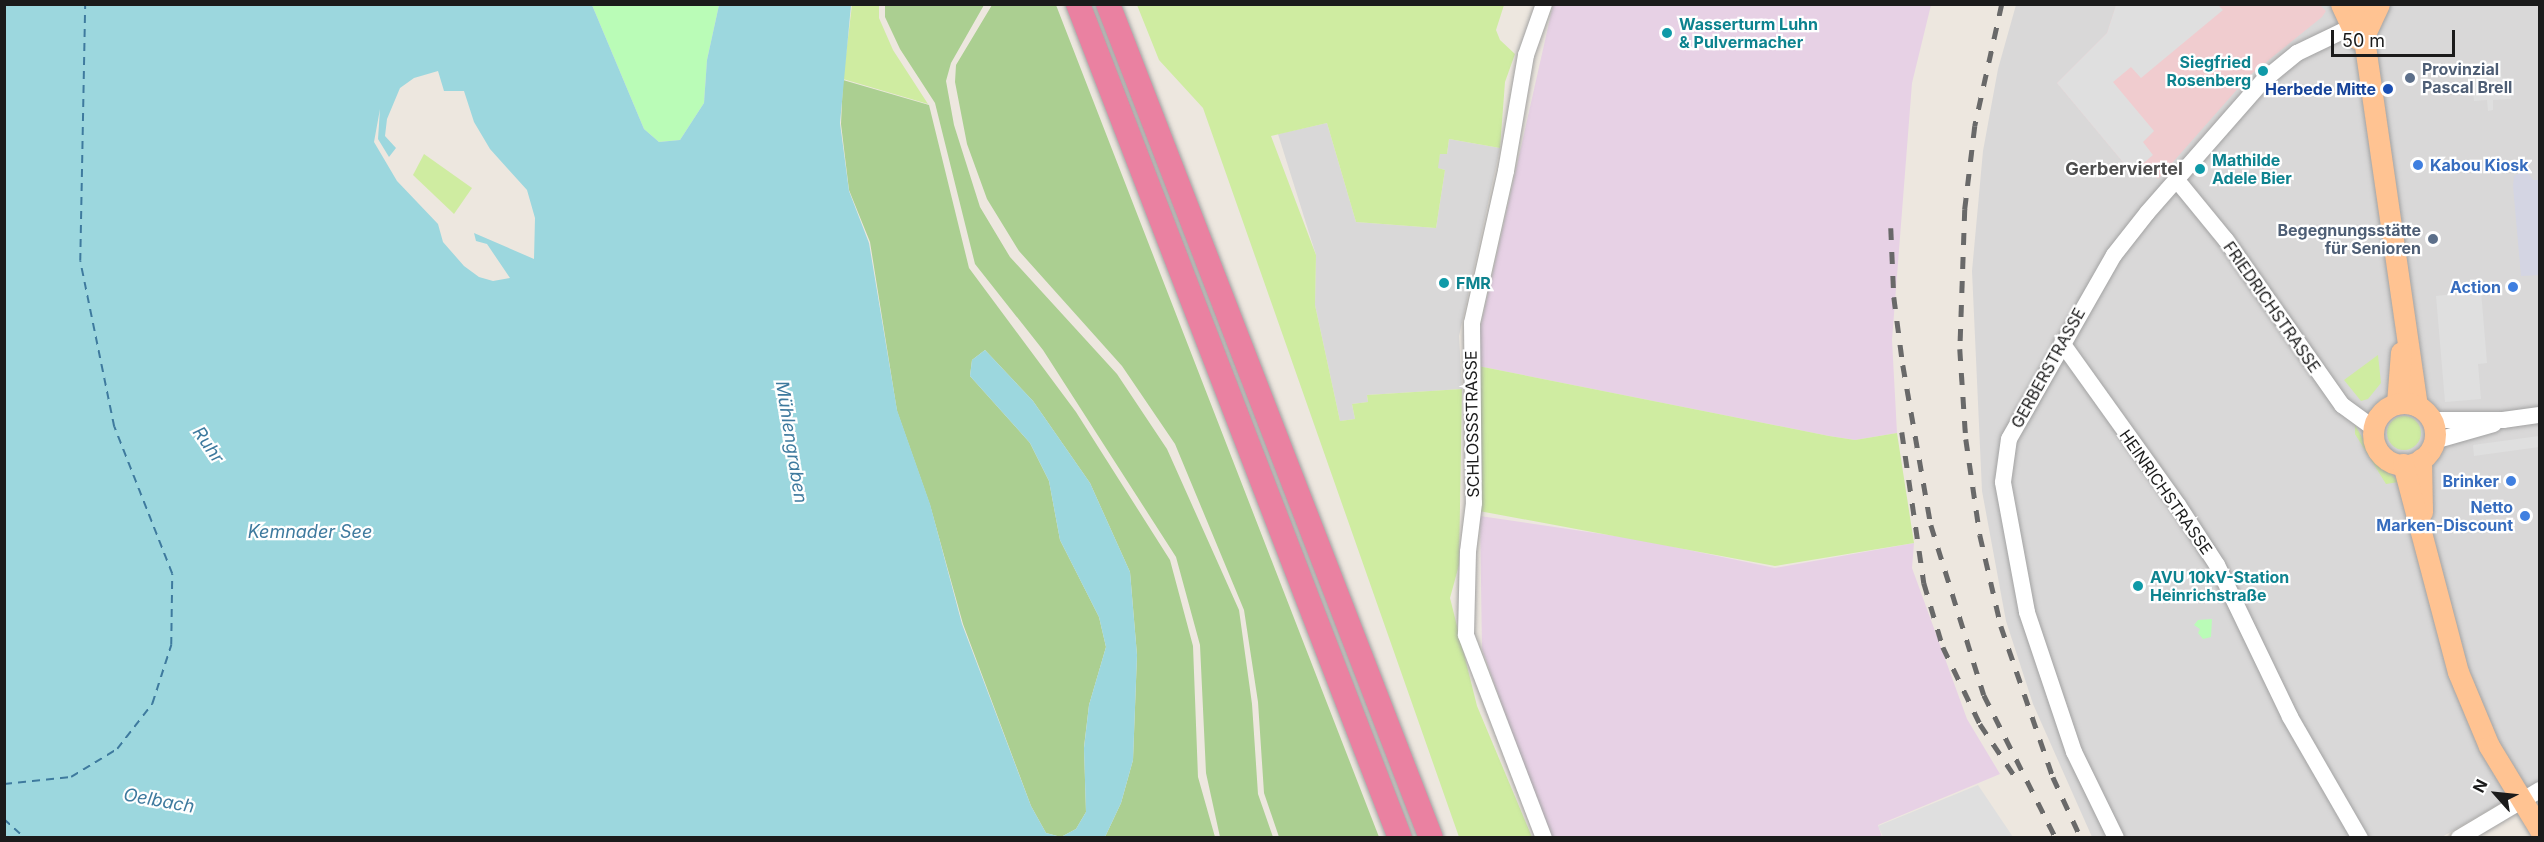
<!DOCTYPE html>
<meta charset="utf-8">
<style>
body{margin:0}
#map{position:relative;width:2544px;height:842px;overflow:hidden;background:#ede7df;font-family:Inter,sans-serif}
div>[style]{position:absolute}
.residential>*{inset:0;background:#d9d8d8}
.commercial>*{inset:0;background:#f0cccf}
.industrial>*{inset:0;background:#e7d1e5}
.grass>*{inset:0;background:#cfeca1}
.round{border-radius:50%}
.forest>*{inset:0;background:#abcf91}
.park>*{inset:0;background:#bafcb7}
.parking>*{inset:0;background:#dfdfdf}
.plaza>*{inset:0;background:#d4d5e3}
.water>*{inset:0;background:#9cd7de}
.ferry>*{height:1.5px;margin-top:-0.75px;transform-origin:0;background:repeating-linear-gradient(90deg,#3e7a9e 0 8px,transparent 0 14px)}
.roads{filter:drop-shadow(0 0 2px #a2a2a2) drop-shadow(0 0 2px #a2a2a2)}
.minor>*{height:16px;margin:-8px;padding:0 8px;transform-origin:8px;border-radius:8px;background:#fff}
.major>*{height:21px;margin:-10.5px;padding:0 10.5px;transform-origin:10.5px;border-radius:10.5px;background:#ffc392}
.major>.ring{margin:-10.5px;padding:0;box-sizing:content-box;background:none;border:21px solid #ffc392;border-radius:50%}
.highway>*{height:24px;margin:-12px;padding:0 12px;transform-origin:12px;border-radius:12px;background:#ea81a1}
.rail>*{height:4.5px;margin-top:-2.25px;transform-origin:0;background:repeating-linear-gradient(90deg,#696969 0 12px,transparent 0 24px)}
.dots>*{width:16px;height:16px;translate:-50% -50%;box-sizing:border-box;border:3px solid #fff;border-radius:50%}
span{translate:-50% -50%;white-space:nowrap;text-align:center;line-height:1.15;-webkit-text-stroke:4.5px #fff;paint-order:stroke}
.culture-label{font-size:16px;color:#0d838f;font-weight:700}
.left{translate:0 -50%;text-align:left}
.right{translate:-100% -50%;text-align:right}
.service-label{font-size:16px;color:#4e5e75;font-weight:700}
.transit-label{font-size:16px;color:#164399;font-weight:700}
.shop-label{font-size:16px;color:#366cbe;font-weight:700}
.street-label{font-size:16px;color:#1b1b1b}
.neighbourhood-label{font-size:18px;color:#4e4e4e;font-weight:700}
.water-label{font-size:18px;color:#3e7a9e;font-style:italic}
.frame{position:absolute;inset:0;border:6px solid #1b1b1b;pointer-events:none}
.north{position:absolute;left:2466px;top:764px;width:60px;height:60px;-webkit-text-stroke:4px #fff;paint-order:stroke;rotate:297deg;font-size:16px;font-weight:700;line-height:24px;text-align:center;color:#1b1b1b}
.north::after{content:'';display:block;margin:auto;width:21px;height:27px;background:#1b1b1b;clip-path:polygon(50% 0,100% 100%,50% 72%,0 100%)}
.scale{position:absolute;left:2331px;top:30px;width:124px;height:27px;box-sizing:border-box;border:3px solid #1b1b1b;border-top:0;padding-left:8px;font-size:18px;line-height:21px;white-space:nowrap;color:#1b1b1b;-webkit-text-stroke:4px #fff;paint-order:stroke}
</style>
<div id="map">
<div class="residential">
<i style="clip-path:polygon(2016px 5px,2539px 5px,2539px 804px,2528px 787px,2442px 837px,2092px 837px,2033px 704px,2006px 621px,1982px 491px,1972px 271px,1983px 151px,1998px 69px)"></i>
<i style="clip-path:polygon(1327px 123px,1356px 222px,1436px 228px,1445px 170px,1437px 168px,1440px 153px,1447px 154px,1449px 139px,1500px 148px,1459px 336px,1462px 389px,1367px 395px,1368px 402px,1352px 404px,1355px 419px,1340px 421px,1315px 305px,1316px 255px,1278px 134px)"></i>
</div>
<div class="commercial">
<i style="clip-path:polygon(2319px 4px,2326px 11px,2322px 17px,2249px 76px,2158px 179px,2144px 164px,2132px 173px,2057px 83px,2107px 33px,2116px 5px)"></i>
</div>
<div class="industrial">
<i style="clip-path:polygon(1553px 5px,1931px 5px,1912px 83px,1892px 340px,1897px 433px,1855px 440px,1829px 436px,1478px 366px,1478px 338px)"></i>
<i style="clip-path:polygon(1480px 516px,1636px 539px,1775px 568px,1914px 543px,1912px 568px,1967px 719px,2000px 774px,1878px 825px,1882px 837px,1549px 837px,1482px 649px)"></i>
</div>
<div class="grass">
<i style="clip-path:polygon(852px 5px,879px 5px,879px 18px,893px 50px,928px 104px,843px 79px)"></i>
<i style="clip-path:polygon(1137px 5px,1504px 5px,1496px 30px,1500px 40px,1515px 54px,1505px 82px,1500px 148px,1449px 139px,1447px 154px,1440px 154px,1438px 168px,1445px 170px,1436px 228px,1356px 222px,1327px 123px,1271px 136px,1316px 255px,1315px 305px,1340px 421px,1355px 419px,1352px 404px,1368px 402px,1367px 395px,1462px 389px,1459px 565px,1450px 598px,1477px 706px,1532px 837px,1459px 837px,1203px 108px,1159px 60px)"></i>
<i style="clip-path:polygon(424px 154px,472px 188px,454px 214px,413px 175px)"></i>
<i style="clip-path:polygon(2378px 355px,2381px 383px,2368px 399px,2361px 401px,2344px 380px)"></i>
<i style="clip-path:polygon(1478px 366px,1829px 436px,1855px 440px,1897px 433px,1914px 543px,1775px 566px,1479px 511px,1482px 475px)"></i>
<i class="round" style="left:2387px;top:416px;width:34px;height:34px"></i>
<i style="clip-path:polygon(2355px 425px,2373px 456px,2399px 482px,2386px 484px,2355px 434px)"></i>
</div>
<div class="forest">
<i style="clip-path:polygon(885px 5px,984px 5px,951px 63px,946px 81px,954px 125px,980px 207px,1010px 257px,1117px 374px,1167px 449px,1239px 610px,1252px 704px,1258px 794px,1273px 837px,1220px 837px,1206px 773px,1200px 645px,1176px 557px,1043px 350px,975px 264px,935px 103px,900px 49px,885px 17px)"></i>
<i style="clip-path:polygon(992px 5px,1056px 5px,1379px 837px,1279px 837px,1264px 793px,1258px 702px,1244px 610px,1175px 444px,1122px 366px,1019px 251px,987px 199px,967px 144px,955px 82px,956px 65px)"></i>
<i style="clip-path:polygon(843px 80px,929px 105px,969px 268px,1076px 412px,1170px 560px,1193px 646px,1198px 777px,1215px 837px,1105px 837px,1121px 803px,1133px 760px,1137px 655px,1130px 572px,1090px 483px,1033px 401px,985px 350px,972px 360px,970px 376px,1030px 443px,1049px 481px,1060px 540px,1099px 617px,1106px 647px,1089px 705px,1084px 747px,1086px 812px,1076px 829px,1061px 837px,1046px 833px,1031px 806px,963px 624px,930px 505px,897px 411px,870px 242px,849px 190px,841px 124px)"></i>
</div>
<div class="park">
<i style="clip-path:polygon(592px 5px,719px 5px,707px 60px,704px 103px,680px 140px,659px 142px,644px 129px)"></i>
<i style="clip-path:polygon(2212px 619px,2211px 637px,2203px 639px,2198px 633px,2200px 629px,2194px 625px,2198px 620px)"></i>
</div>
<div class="parking">
<i style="clip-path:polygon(2116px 5px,2218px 5px,2223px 10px,2141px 78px,2131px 67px,2113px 82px,2154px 131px,2143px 142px,2153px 155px,2132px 173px,2057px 83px,2107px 33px)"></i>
<i style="clip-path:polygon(2497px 62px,2504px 85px,2510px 85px,2511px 99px,2493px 100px,2493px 110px,2488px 111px,2487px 100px,2474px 101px,2471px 64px)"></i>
<i style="clip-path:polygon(2481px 291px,2487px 363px,2478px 364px,2481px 399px,2445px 402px,2436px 296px)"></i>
<i style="clip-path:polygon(2539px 436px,2539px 447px,2474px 456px,2473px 445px)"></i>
<i style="clip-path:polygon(1978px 785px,2013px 837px,1883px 837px,1878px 826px)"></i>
</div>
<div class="plaza">
<i style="clip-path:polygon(2526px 170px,2533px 180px,2539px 180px,2540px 275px,2521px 276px,2513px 186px,2514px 176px)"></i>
</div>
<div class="water">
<i style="clip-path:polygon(evenodd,5px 4px,592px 5px,644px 129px,659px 142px,680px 140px,704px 103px,707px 60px,719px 5px,851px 5px,840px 123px,849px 191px,869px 243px,897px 410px,930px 504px,962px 624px,1031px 806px,1046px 833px,1061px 837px,1076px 829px,1086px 812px,1084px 748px,1089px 705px,1106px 647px,1099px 617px,1060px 540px,1049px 481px,1030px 443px,970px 376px,972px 360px,985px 350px,1033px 401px,1090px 483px,1130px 572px,1137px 655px,1133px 760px,1121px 803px,1105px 837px,5px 837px,5px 4px,438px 71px,444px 91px,464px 91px,474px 122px,490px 149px,527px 190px,535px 218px,534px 259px,474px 233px,476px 241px,487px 244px,510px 278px,493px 281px,479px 277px,464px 266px,443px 242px,438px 224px,397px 181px,374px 142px,380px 109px,378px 139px,389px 157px,396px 148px,385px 136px,387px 119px,400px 88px,414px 78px,438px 71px)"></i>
</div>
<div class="ferry">
<i style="left:4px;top:784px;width:67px;rotate:-6deg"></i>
<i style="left:71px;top:777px;width:54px;rotate:-31.3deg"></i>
<i style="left:117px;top:749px;width:57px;rotate:-52.1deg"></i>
<i style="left:152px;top:704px;width:62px;rotate:-72.1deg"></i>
<i style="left:171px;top:645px;width:71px;rotate:-89.2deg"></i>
<i style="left:172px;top:574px;width:158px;rotate:-111.5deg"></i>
<i style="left:114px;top:427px;width:169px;rotate:-101.6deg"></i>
<i style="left:80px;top:261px;width:257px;rotate:-88.9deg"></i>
<i style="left:4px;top:819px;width:28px;rotate:42deg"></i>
</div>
<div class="roads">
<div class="minor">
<i style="left:1544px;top:4px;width:54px;rotate:109.4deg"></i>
<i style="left:1526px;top:55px;width:118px;rotate:99.8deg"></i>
<i style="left:1506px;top:171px;width:156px;rotate:102.6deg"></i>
<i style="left:1472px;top:323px;width:180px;rotate:89.4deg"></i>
<i style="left:1474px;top:503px;width:49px;rotate:97deg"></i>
<i style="left:1468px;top:552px;width:83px;rotate:91.4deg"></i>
<i style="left:1466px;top:635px;width:217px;rotate:69deg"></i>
<i style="left:2176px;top:179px;width:79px;rotate:50.7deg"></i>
<i style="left:2226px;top:240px;width:202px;rotate:54.9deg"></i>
<i style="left:2342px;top:405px;width:39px;rotate:36deg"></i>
<i style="left:2062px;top:343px;width:199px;rotate:54.4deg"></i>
<i style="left:2178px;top:505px;width:72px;rotate:57deg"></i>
<i style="left:2217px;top:565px;width:169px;rotate:64.3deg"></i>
<i style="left:2290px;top:717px;width:140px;rotate:60deg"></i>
<i style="left:2432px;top:420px;width:71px"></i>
<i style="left:2503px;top:420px;width:37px;rotate:-8deg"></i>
<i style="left:2434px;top:441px;width:62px;rotate:-15.8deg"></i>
<i style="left:2116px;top:838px;width:96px;rotate:-116deg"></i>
<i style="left:2074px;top:752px;width:148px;rotate:-108.6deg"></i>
<i style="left:2027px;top:612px;width:132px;rotate:-100.5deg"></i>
<i style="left:2003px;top:482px;width:43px;rotate:-82.1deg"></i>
<i style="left:2009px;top:439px;width:212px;rotate:-60.3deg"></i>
<i style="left:2114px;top:255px;width:53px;rotate:-51.8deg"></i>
<i style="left:2147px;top:213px;width:177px;rotate:-48.7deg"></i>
<i style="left:2264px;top:80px;width:43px;rotate:-39.3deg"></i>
<i style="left:2297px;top:53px;width:60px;rotate:-25.7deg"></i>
<i style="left:2459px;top:838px;width:94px;rotate:-30.7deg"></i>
</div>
<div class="major">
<i style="left:2341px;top:4px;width:38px;rotate:65deg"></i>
<i style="left:2359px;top:4px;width:406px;rotate:81.8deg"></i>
<i style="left:2365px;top:34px;width:33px;rotate:-65deg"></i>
<i style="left:2397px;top:403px;width:51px;rotate:-85.5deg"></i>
<i class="ring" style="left:2373px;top:403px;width:41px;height:41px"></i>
<i style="left:2421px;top:459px;width:53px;rotate:88.9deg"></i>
<i style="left:2403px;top:464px;width:215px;rotate:75.2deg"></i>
<i style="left:2458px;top:672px;width:80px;rotate:67.3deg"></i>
<i style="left:2489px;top:746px;width:98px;rotate:58.7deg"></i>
</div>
<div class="highway">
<i style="left:1078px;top:4px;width:894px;rotate:68.89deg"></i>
<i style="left:1108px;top:4px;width:894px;rotate:68.83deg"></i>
</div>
</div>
<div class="rail">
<i style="left:2002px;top:4px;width:125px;rotate:102.5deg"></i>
<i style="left:1975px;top:126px;width:84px;rotate:96.9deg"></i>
<i style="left:1965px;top:209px;width:140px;rotate:92deg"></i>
<i style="left:1960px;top:349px;width:90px;rotate:86.2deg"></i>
<i style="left:1966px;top:439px;width:97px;rotate:81.7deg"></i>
<i style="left:1980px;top:535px;width:93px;rotate:77deg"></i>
<i style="left:2001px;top:626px;width:160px;rotate:71deg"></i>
<i style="left:2053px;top:777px;width:67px;rotate:65.3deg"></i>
<i style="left:1891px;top:228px;width:69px;rotate:87.5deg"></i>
<i style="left:1894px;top:297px;width:69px;rotate:82.5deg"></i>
<i style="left:1903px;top:365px;width:162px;rotate:80.1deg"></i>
<i style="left:1931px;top:525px;width:178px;rotate:72.7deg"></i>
<i style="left:1984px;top:695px;width:160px;rotate:63.3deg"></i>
<i style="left:1902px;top:432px;width:153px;rotate:81.7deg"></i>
<i style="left:1924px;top:583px;width:67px;rotate:73.5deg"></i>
<i style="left:1943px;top:647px;width:85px;rotate:64.3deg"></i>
<i style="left:1980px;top:724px;width:61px;rotate:56.3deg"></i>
</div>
<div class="dots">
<i style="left:1667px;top:33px;background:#0f9aa8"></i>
<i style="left:2263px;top:71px;background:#0f9aa8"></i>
<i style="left:2410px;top:78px;background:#5c6f8a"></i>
<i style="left:2388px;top:89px;background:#1a4fb4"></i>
<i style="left:2418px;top:165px;background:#3f7fe0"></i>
<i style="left:2200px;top:169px;background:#0f9aa8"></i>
<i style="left:2433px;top:239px;background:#5c6f8a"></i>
<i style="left:1444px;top:283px;background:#0f9aa8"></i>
<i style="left:2513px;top:287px;background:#3f7fe0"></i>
<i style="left:2511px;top:481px;background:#3f7fe0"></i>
<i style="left:2525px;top:516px;background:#3f7fe0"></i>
<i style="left:2138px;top:586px;background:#0f9aa8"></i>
</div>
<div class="culture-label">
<span class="left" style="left:1679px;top:33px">Wasserturm Luhn<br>&amp; Pulvermacher</span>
<span class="right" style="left:2251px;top:71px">Siegfried<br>Rosenberg</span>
<span class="left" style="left:2212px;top:169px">Mathilde<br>Adele Bier</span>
<span class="left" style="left:1456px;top:283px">FMR</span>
<span class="left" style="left:2150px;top:586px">AVU 10kV-Station<br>Heinrichstraße</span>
</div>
<div class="service-label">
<span class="left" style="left:2422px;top:78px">Provinzial<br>Pascal Brell</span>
<span class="right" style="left:2421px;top:239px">Begegnungsstätte<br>für Senioren</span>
</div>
<div class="transit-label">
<span class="right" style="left:2376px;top:89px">Herbede Mitte</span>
</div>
<div class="shop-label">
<span class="left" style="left:2430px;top:165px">Kabou Kiosk</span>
<span class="right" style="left:2501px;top:287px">Action</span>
<span class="right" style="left:2499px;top:481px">Brinker</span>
<span class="right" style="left:2513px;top:516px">Netto<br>Marken-Discount</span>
</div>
<div class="street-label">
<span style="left:2272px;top:307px;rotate:55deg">FRIEDRICHSTRASSE</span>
<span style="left:2048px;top:368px;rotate:-61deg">GERBERSTRASSE</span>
<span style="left:1472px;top:424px;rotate:-91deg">SCHLOSSSTRASSE</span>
<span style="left:2166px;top:492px;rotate:55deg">HEINRICHSTRASSE</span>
</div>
<div class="neighbourhood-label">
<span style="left:2124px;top:169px">Gerberviertel</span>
</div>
<div class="water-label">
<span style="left:791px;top:442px;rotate:81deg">Mühlengraben</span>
<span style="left:208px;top:445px;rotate:55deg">Ruhr</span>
<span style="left:310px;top:532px">Kemnader See</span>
<span style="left:159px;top:801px;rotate:10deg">Oelbach</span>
</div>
<div class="frame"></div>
<div class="north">N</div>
<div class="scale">50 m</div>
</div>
